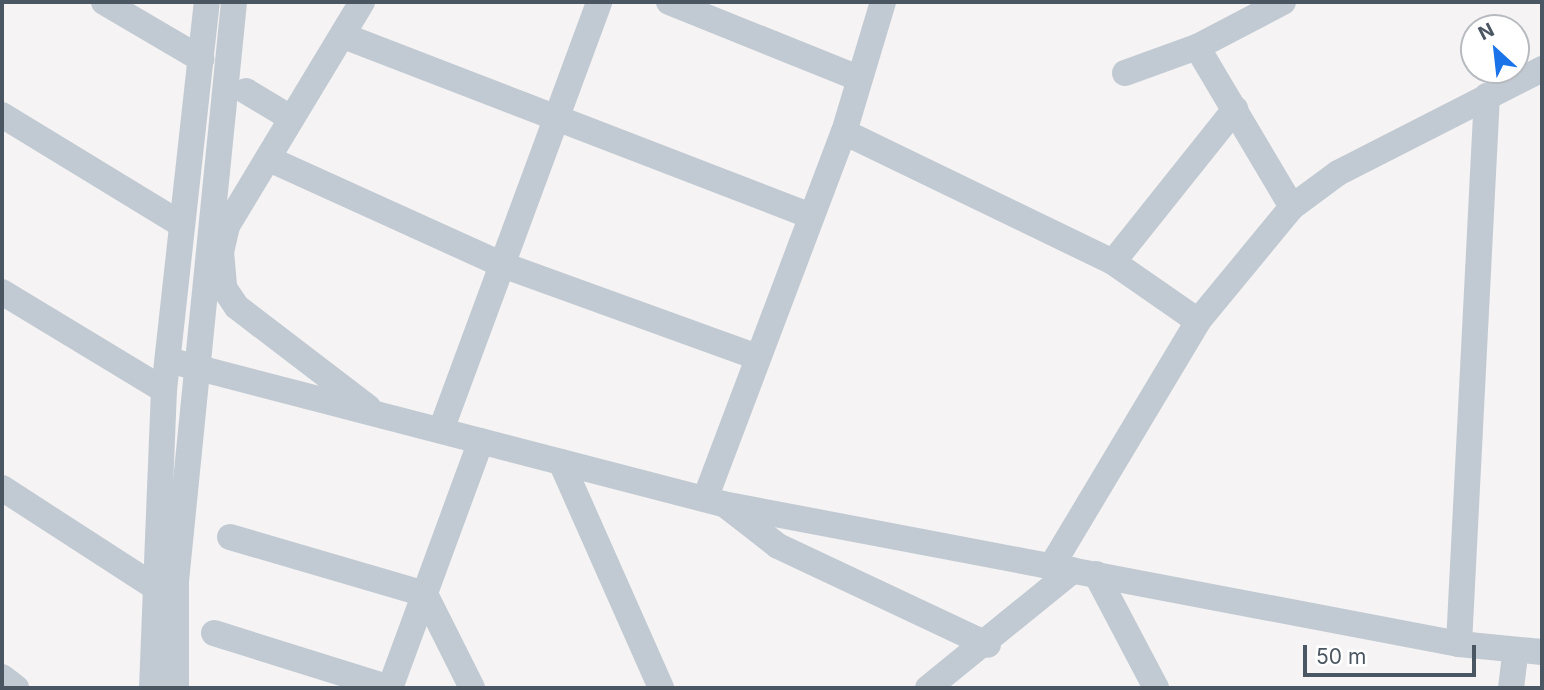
<!DOCTYPE html>
<html>
<head>
<meta charset="utf-8">
<style>
  body { margin:0 }
  #map { position:relative; width:1544px; height:690px; overflow:hidden; background:#f5f3f3; font-family:Inter,sans-serif }
  div>[style] { position:absolute }
  [style*='--x'] { left:calc(var(--x)*1px); top:calc(var(--y)*1px); width:calc(var(--w)*1px); rotate:calc(var(--a)*1deg) }
  .street>* { height:26px; margin:-13px; padding:0 13px; transform-origin:13px; border-radius:13px; background:#c1cad2 }
  span { translate:-50% -50%; white-space:nowrap; text-align:center; line-height:1.15; -webkit-text-stroke:7px #fff; paint-order:stroke }
  .frame { position:absolute; inset:0; border:4px solid #4a5661; pointer-events:none }
  .north { position:absolute; left:1460px; top:14px; width:70px; height:70px; box-sizing:border-box; background:#fff; border:2px solid #b7bbc0; border-radius:50%; rotate:333deg; font-size:19px; font-weight:700; line-height:28px; text-align:center; color:#4a5661 }
  .north::after { content:''; display:block; margin:auto; width:24px; height:32px; background:#1a73e8; clip-path:polygon(50% 0,100% 100%,50% 72%,0 100%) }
  .scale { position:absolute; left:1303px; top:645px; width:173px; height:32px; box-sizing:border-box; border:4px solid #4a5661; border-top:0; padding-left:9px; font-size:21px; line-height:24px; white-space:nowrap; color:#4a5661; -webkit-text-stroke:5px #fff; paint-order:stroke }
</style>
</head>
<body>
<div id="map">
  <div class="street">
    <i style="--x:104;--y:2;--w:113;--a:30.4"></i>
    <i style="--x:362;--y:2;--w:262;--a:121.1"></i>
    <i style="--x:227;--y:226;--w:26;--a:103"></i>
    <i style="--x:221;--y:251;--w:37;--a:85"></i>
    <i style="--x:224;--y:288;--w:23;--a:56"></i>
    <i style="--x:237;--y:307;--w:165;--a:37.4"></i>
    <i style="--x:669;--y:2;--w:204;--a:21.9"></i>
    <i style="--x:344;--y:36;--w:500;--a:21.08"></i>
    <i style="--x:1197;--y:47;--w:186;--a:59.3"></i>
    <i style="--x:1125;--y:73;--w:77;--a:-19.9"></i>
    <i style="--x:1197;--y:47;--w:97;--a:-27.6"></i>
    <i style="--x:246;--y:91;--w:52;--a:31"></i>
    <i style="--x:2;--y:115;--w:211;--a:31.4"></i>
    <i style="--x:844;--y:132;--w:299;--a:25.8"></i>
    <i style="--x:1113;--y:262;--w:103;--a:34.8"></i>
    <i style="--x:269;--y:159;--w:257;--a:24.4"></i>
    <i style="--x:503;--y:265;--w:268;--a:19.9"></i>
    <i style="--x:1113;--y:262;--w:196;--a:-51.4"></i>
    <i style="--x:2;--y:292;--w:189;--a:31.2"></i>
    <i style="--x:168;--y:360;--w:573;--a:14.55"></i>
    <i style="--x:723;--y:504;--w:749;--a:10.77"></i>
    <i style="--x:1459;--y:644;--w:83;--a:5.5"></i>
    <i style="--x:441;--y:430;--w:456;--a:-69.7"></i>
    <i style="--x:561;--y:462;--w:247;--a:66.1"></i>
    <i style="--x:2;--y:488;--w:179;--a:32.9"></i>
    <i style="--x:705;--y:499;--w:392;--a:-69.3"></i>
    <i style="--x:844;--y:132;--w:136;--a:-73.3"></i>
    <i style="--x:728;--y:507;--w:63;--a:38"></i>
    <i style="--x:778;--y:546;--w:232;--a:25.2"></i>
    <i style="--x:230;--y:537;--w:203;--a:16.3"></i>
    <i style="--x:425;--y:594;--w:105;--a:63.4"></i>
    <i style="--x:1051;--y:567;--w:287;--a:-59.1"></i>
    <i style="--x:1198;--y:321;--w:148;--a:-50.5"></i>
    <i style="--x:1292;--y:207;--w:57;--a:-36.5"></i>
    <i style="--x:1338;--y:173;--w:229;--a:-27"></i>
    <i style="--x:1096;--y:574;--w:129;--a:62.2"></i>
    <i style="--x:214;--y:633;--w:184;--a:17.4"></i>
    <i style="--x:1459;--y:644;--w:549;--a:-87.08"></i>
    <i style="--x:2;--y:677;--w:18;--a:38"></i>
    <i style="--x:152;--y:688;--w:298;--a:-87.7"></i>
    <i style="--x:164;--y:390;--w:390;--a:-83.7"></i>
    <i style="--x:176;--y:688;--w:107;--a:-90"></i>
    <i style="--x:176;--y:581;--w:582;--a:-84.28"></i>
    <i style="--x:390;--y:688;--w:263;--a:-69.8"></i>
    <i style="--x:928;--y:688;--w:187;--a:-39.1"></i>
    <i style="--x:1511;--y:688;--w:38;--a:-83"></i>
  </div>
  <div class="frame"></div>
  <div class="north">N</div>
  <div class="scale">50 m</div>
</div>
</body>
</html>
